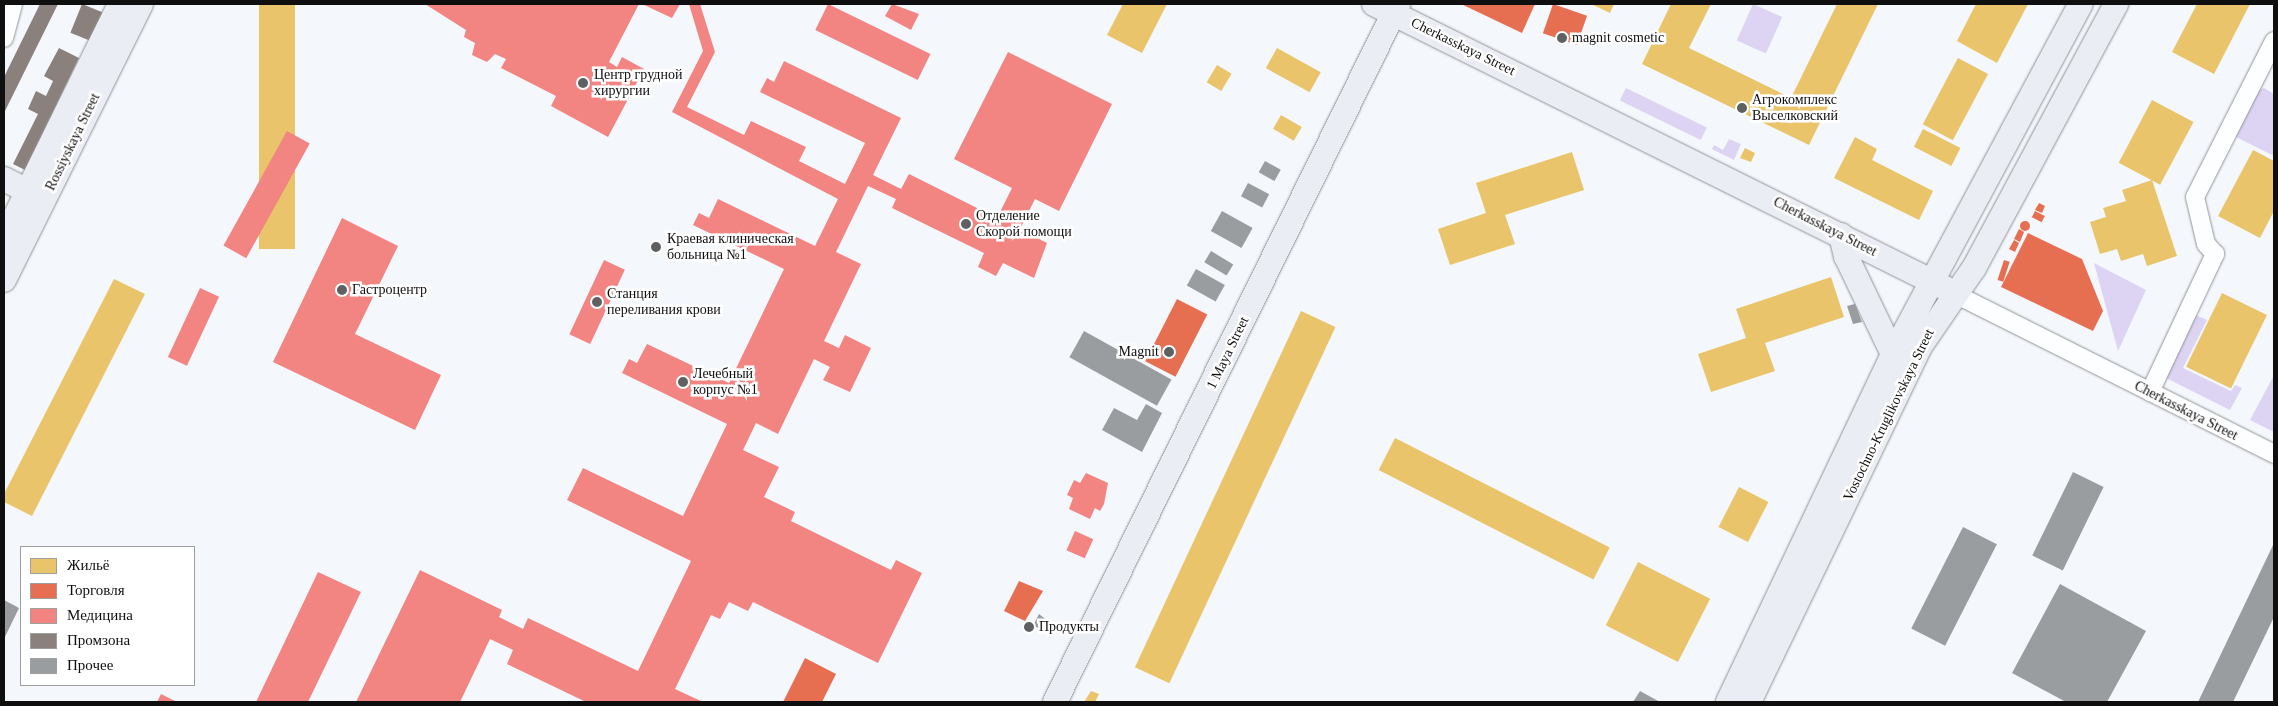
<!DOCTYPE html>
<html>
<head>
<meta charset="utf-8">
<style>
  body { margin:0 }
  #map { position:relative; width:2278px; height:706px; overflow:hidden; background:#f4f7fc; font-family:Georgia,serif }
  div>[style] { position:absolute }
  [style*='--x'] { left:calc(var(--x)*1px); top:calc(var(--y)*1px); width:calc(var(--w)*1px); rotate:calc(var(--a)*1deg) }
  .green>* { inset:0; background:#ddd4f4; transform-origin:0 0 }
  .homes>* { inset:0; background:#e9c46a; transform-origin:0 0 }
  .shops>* { inset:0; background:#e76f51; transform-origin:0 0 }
  .round { border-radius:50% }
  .health>* { inset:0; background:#f28482; transform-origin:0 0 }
  .industry>* { inset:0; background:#8a817c; transform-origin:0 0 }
  .building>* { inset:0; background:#999da0; transform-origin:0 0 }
  .roads { filter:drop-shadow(0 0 1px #929396) drop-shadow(0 0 1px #929396) }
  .street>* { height:18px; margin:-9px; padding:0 9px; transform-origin:9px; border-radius:9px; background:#fdfeff }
  .secondary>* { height:24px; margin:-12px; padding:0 12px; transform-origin:12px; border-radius:12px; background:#ebedf5 }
  .dots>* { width:14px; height:14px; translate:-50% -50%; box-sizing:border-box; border:2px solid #fff; border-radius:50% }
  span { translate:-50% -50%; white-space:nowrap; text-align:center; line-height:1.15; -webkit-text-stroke:5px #fff; paint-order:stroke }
  .poi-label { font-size:14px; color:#0f0f0f }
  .left { translate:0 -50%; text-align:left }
  .right { translate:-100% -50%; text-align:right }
  .street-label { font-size:14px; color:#0f0f0f }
  .frame { position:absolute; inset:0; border:5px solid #0f0f0f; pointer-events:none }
  .legend { position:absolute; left:20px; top:546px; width:175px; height:140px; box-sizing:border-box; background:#fff; border:1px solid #9f9f9f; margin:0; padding:6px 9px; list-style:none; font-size:15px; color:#0f0f0f }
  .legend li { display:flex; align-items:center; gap:10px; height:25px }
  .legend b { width:25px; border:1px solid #9f9f9f }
</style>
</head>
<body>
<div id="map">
  <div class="green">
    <i style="left:1753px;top:4px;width:32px;height:40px;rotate:24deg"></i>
    <i style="left:1626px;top:88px;width:90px;height:14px;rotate:26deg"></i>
    <i style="clip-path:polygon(2264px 88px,2274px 94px,2274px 156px,2234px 136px,2256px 91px)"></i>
    <i style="clip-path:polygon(1729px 139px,1741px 144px,1734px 160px,1712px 149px,1714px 145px,1723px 150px)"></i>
    <i style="clip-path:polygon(2094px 263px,2146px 290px,2118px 351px)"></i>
    <i style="clip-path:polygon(2196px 315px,2207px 320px,2183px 368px,2231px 391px,2235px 385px,2242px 388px,2230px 410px,2166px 378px)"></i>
    <i style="clip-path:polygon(2274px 375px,2274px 432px,2250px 420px)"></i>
  </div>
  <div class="homes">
    <i style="left:259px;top:4px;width:36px;height:245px"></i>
    <i style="clip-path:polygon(1123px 4px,1167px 4px,1142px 53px,1107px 35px)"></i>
    <i style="clip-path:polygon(1591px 4px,1614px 4px,1610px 13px)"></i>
    <i style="clip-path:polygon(1671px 4px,1711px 4px,1689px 48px,1791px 98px,1837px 4px,1878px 4px,1809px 145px,1642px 64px)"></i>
    <i style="clip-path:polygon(1976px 4px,2028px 4px,1997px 63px,1957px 41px)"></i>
    <i style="clip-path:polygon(2197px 4px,2250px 4px,2214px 74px,2172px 52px)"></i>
    <i style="left:1277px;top:48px;width:50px;height:23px;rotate:29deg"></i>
    <i style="left:1958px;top:58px;width:34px;height:75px;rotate:28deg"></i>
    <i style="left:1217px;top:65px;width:17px;height:20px;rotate:31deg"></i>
    <i style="left:2152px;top:100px;width:47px;height:71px;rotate:28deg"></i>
    <i style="left:1281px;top:115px;width:24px;height:16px;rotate:30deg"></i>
    <i style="left:1923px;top:129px;width:42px;height:20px;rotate:27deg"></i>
    <i style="clip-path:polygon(1855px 137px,1877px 149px,1872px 160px,1933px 191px,1919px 220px,1834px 178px)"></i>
    <i style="clip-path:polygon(1745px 148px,1755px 153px,1751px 162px,1740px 158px)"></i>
    <i style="clip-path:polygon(2253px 150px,2274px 161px,2274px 211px,2260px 238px,2218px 216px)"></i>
    <i style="clip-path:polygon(1572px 152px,1584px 190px,1505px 215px,1515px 244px,1450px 265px,1438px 229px,1486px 213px,1476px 183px)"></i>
    <i style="clip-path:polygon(2152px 180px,2177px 256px,2147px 266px,2143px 254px,2121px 261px,2117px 249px,2100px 254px,2090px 222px,2106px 217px,2103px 208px,2126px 201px,2122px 190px)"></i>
    <i style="clip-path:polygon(1831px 277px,1844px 317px,1765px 343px,1775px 371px,1711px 392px,1698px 354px,1746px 338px,1736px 309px)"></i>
    <i style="clip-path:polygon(114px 279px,145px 294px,32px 516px,4px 502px,4px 494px)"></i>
    <i style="left:2222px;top:293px;width:50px;height:82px;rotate:26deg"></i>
    <i style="left:1301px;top:311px;width:38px;height:393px;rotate:25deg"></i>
    <i style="left:1395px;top:438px;width:241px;height:36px;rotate:27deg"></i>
    <i style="left:1739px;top:487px;width:33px;height:45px;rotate:27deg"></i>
    <i style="left:1638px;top:562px;width:81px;height:71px;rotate:27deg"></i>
    <i style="clip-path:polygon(1091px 691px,1099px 694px,1095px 702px,1084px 702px)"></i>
  </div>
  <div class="shops">
    <i style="clip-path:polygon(1461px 4px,1535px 4px,1522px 33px)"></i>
    <i style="left:1553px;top:4px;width:36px;height:31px;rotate:19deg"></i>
    <i style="clip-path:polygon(2039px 203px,2045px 206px,2042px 213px,2035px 210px)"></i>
    <i style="left:2035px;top:211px;width:11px;height:7px;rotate:27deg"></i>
    <i class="round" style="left:2020px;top:221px;width:10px;height:10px"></i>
    <i style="clip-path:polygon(2019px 229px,2024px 232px,2020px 242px,2014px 239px)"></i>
    <i style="clip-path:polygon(2028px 233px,2082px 259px,2103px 311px,2093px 331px,2001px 287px)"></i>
    <i style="clip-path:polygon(2014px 240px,2019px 243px,2015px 252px,2009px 249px)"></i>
    <i style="left:2004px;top:260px;width:6px;height:21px;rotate:18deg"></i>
    <i style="left:1177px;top:299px;width:34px;height:70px;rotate:27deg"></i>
    <i style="clip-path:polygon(1019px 581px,1043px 591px,1025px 621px,1004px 611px)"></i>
    <i style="clip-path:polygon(805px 658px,836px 674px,822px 702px,783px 702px)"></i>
  </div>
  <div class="health">
    <i style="clip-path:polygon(425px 4px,639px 4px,609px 62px,617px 67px,622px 57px,644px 69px,608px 137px,551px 106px,556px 96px,501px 68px,506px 59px,495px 54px,487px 62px,472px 55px,475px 43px,464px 37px,466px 30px)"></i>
    <i style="clip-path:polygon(642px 4px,680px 4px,672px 18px)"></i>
    <i style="clip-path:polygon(689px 4px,700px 4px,715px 52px,687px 107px,744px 135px,751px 121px,806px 147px,799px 161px,845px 184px,865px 143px,760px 92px,767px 78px,774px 82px,784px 61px,901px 118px,873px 175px,901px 189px,909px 174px,997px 218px,1012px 188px,954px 159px,1008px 52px,1112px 104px,1059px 211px,1035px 199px,1020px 229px,1047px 243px,1034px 278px,1003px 263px,996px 276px,978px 267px,984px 253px,892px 208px,896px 199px,868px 186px,836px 252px,861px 264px,824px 341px,839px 348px,845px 335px,871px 348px,850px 392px,823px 380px,830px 367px,814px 359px,778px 434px,756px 423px,743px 450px,779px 467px,764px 497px,795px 512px,791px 521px,891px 570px,896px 560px,922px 573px,878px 663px,753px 602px,748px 611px,729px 602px,720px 619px,711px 615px,675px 689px,703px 702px,586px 702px,507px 664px,513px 650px,490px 639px,460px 702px,356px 702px,420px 570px,502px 610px,499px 617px,523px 629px,528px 618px,638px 671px,691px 561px,567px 500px,583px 468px,683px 516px,727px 424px,622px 373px,629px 359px,637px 363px,647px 344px,729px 383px,784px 269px,693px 225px,699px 213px,709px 218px,718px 199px,815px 246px,838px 199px,672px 112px,703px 51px)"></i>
    <i style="left:828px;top:4px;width:114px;height:29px;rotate:26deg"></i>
    <i style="clip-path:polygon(892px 4px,919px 14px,911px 30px,885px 16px)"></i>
    <i style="left:287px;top:131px;width:26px;height:131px;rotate:29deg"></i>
    <i style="clip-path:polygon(342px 218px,398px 246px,355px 334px,441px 375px,415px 430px,273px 362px)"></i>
    <i style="left:604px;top:260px;width:23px;height:82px;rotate:25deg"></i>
    <i style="left:200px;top:288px;width:21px;height:76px;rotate:25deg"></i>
    <i style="clip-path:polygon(1086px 473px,1108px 483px,1104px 504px,1100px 511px,1095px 508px,1090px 519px,1069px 509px,1073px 498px,1067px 495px,1074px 480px,1080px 483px)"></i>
    <i style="left:1075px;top:531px;width:20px;height:21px;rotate:24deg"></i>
    <i style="clip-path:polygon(318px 572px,361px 592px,308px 702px,256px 702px)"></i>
    <i style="clip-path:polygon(161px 694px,177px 702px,157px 702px)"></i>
  </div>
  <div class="industry">
    <i style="clip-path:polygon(40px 4px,58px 4px,4px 113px,4px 77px)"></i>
    <i style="left:82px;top:4px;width:22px;height:31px;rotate:22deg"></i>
    <i style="clip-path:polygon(59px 48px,79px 58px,25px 170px,13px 164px,38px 114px,28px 109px,36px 91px,46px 96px,53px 81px,44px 76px)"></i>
  </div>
  <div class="building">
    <i style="left:1265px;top:161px;width:18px;height:13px;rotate:29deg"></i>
    <i style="left:1248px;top:183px;width:24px;height:15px;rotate:28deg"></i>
    <i style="left:1222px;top:211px;width:35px;height:23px;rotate:29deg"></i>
    <i style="left:1211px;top:251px;width:26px;height:13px;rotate:31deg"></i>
    <i style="left:1196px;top:269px;width:33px;height:19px;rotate:29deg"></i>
    <i style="clip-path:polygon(1855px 304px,1862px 322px,1853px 324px,1847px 306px)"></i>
    <i style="left:1084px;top:331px;width:100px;height:30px;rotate:29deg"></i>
    <i style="clip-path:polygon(1146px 404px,1162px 413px,1142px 452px,1102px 430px,1114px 408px,1137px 420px)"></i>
    <i style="left:2073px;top:472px;width:34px;height:93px;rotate:26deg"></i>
    <i style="left:1963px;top:527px;width:38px;height:114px;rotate:27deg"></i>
    <i style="clip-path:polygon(2274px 543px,2274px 617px,2233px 702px,2198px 702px)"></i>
    <i style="clip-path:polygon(2060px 584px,2146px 631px,2107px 702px,2066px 702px,2012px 673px)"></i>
    <i style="clip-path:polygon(4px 600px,19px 608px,4px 639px)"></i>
    <i style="clip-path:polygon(1039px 614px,1053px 625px,1048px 631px,1033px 626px)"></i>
    <i style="clip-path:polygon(1640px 691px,1660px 702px,1633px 702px)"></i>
  </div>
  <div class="roads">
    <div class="street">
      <i style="--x:4;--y:38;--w:35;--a:-75"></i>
      <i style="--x:1957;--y:295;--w:355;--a:26.6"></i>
      <i style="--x:2150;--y:392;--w:153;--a:-64.8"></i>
      <i style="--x:2215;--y:254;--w:13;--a:-132"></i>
      <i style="--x:2206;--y:244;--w:48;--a:-103.2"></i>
      <i style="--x:2195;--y:197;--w:175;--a:-63.1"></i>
    </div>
    <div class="secondary">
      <i style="--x:1374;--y:4;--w:640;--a:26.44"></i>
      <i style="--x:4;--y:179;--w:42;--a:27.2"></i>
      <i style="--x:1841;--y:235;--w:22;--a:77"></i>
      <i style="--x:1846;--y:256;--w:109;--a:64.4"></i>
      <i style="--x:4;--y:239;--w:262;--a:-63.7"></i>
      <i style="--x:4;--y:280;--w:308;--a:-63.6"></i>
      <i style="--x:1055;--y:702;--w:778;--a:-63.83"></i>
      <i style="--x:1728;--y:702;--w:385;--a:-64.6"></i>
      <i style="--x:1893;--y:354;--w:397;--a:-61.8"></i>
      <i style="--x:1749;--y:702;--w:396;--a:-64.3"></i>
      <i style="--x:1921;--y:345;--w:93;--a:-55.5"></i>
      <i style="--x:1974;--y:268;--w:300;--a:-61.7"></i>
    </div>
  </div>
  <div class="dots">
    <i style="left:1562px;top:38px;background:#5f6062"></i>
    <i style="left:583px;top:83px;background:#5f6062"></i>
    <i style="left:1742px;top:108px;background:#5f6062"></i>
    <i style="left:966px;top:224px;background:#5f6062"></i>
    <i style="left:656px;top:247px;background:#5f6062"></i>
    <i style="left:342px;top:290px;background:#5f6062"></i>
    <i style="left:597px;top:302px;background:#5f6062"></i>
    <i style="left:1169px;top:352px;background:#5f6062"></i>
    <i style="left:683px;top:382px;background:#5f6062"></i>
    <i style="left:1029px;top:627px;background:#5f6062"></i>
  </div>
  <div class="poi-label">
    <span class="left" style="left:1572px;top:38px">magnit cosmetic</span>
    <span class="left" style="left:594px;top:83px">Центр грудной<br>хирургии</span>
    <span class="left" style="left:1752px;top:108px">Агрокомплекс<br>Выселковский</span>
    <span class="left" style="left:976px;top:224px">Отделение<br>Скорой помощи</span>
    <span class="left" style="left:667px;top:247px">Краевая клиническая<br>больница №1</span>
    <span class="left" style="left:352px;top:290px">Гастроцентр</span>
    <span class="left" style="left:607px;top:302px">Станция<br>переливания крови</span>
    <span class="right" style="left:1159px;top:352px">Magnit</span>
    <span class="left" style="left:693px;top:382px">Лечебный<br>корпус №1</span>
    <span class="left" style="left:1039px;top:627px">Продукты</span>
  </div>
  <div class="street-label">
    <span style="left:1463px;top:47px;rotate:26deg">Cherkasskaya Street</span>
    <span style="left:73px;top:142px;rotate:-64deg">Rossiyskaya Street</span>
    <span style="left:1825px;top:227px;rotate:27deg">Cherkasskaya Street</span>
    <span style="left:1228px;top:353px;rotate:-64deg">1 Maya Street</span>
    <span style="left:2186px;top:411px;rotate:27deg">Cherkasskaya Street</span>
    <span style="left:1889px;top:415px;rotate:-64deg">Vostochno-Kruglikovskaya Street</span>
  </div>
  <div class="frame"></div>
  <ul class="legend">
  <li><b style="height:14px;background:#e9c46a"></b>Жильё</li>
  <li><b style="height:14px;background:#e76f51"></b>Торговля</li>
  <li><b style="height:14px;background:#f28482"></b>Медицина</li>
  <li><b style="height:14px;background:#8a817c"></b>Промзона</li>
  <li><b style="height:14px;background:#999da0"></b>Прочее</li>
  </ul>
</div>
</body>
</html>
